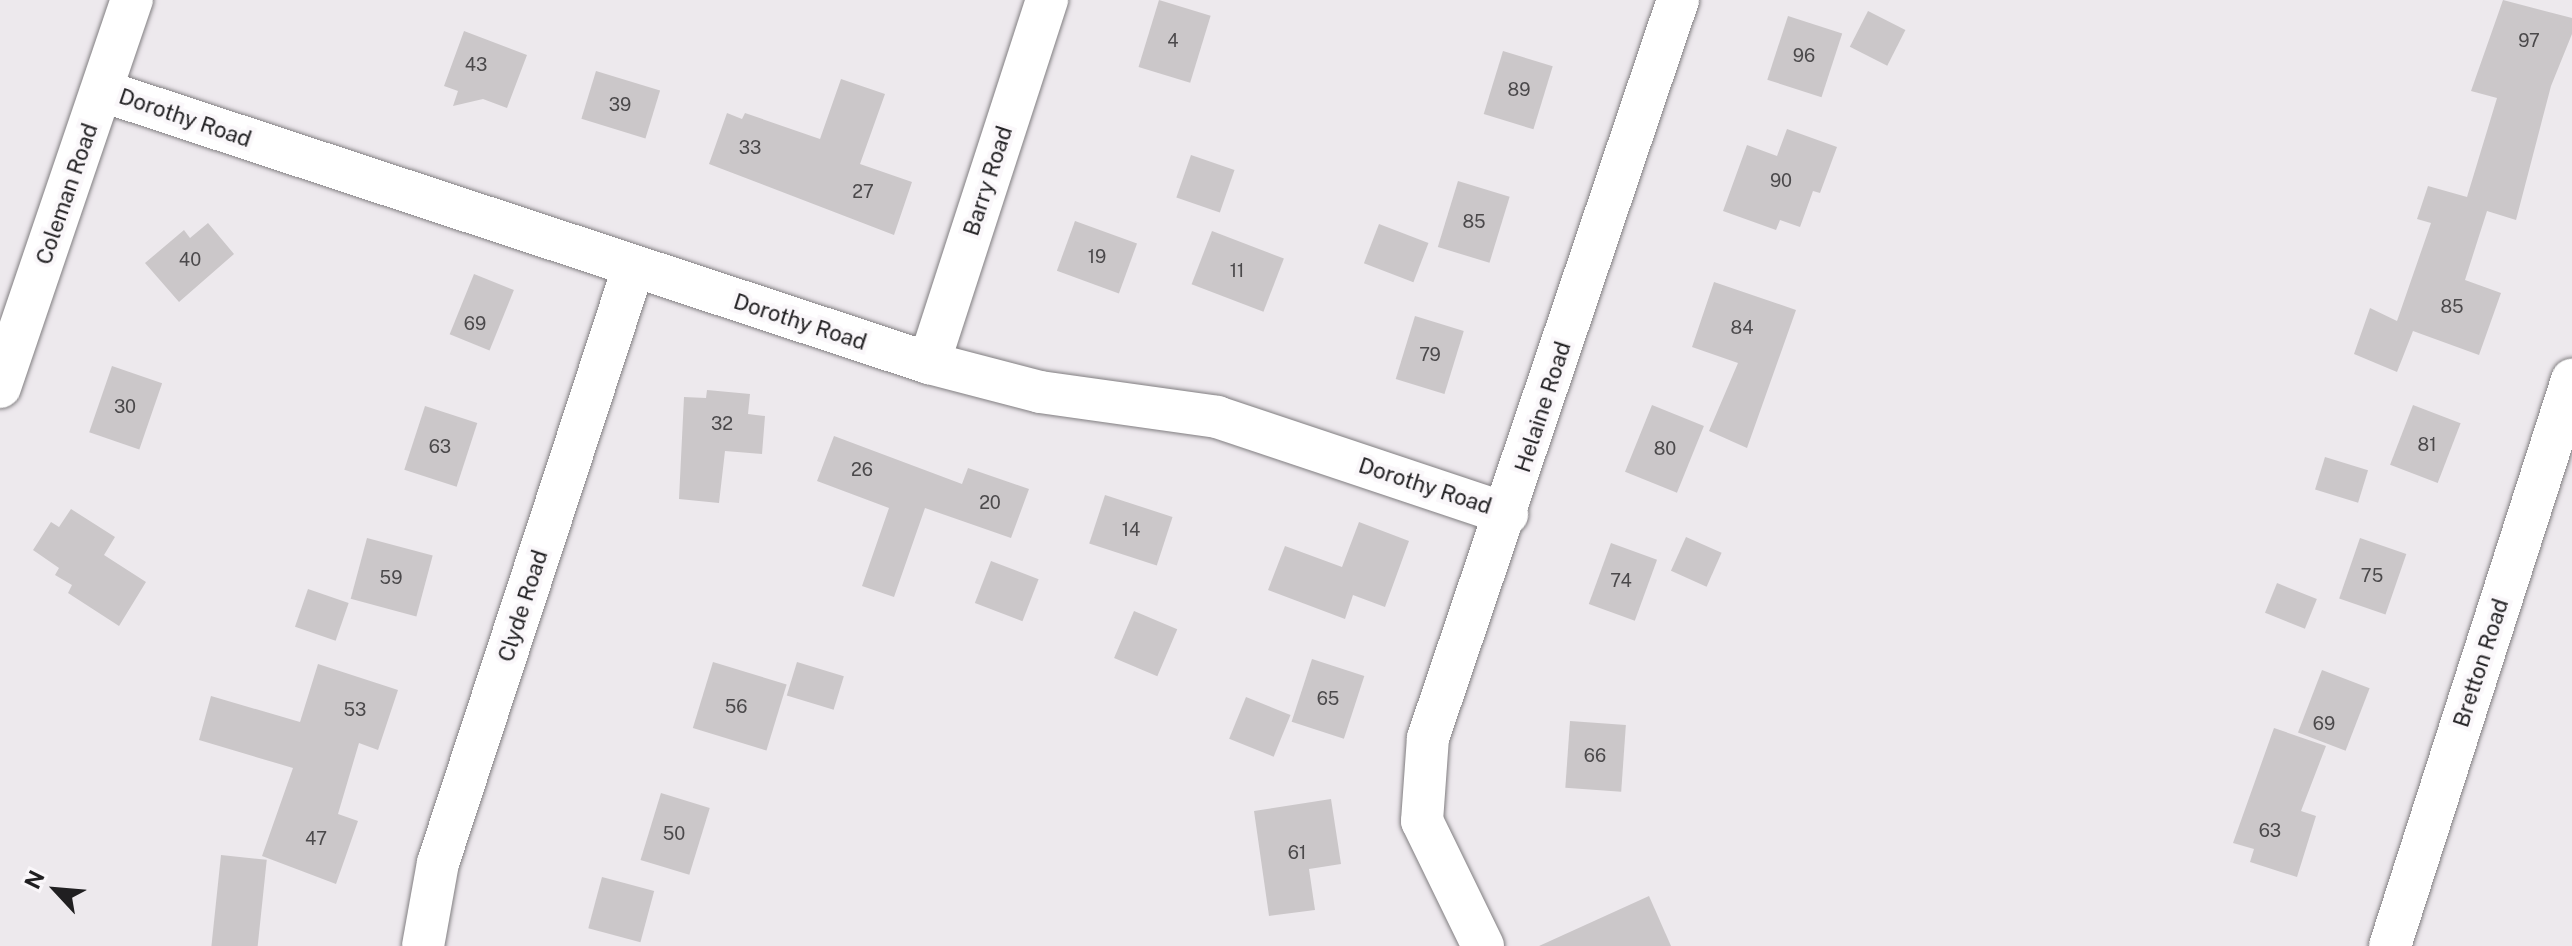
<!DOCTYPE html>
<html>
<head>
<meta charset="utf-8">
<style>
  body { margin:0 }
  #map { position:relative; width:2572px; height:946px; overflow:hidden; background:#ede9ed; font-family:"Public Sans",sans-serif }
  div>[style] { position:absolute }
  [style*='--x'] { left:calc(var(--x)*1px); top:calc(var(--y)*1px); width:calc(var(--w)*1px); rotate:calc(var(--a)*1deg) }
  .building>* { inset:0; background:#cbc7c9; transform-origin:0 0 }
  .roads { filter:drop-shadow(0 0 2px #817e81) drop-shadow(0 0 2px #817e81) }
  .street>* { height:42px; margin:-21px; padding:0 21px; transform-origin:21px; border-radius:21px; background:#fff }
  span { translate:-50% -50%; white-space:nowrap; text-align:center; line-height:1.15; -webkit-text-stroke:8px #faf7fa; paint-order:stroke }
  .number-label { font-size:18px; color:#4b494b }
  .number-label span { -webkit-text-stroke-width:0 }
  .street-label { font-size:22px; color:#201f21 }
  .north { position:absolute; left:16px; top:850px; width:80px; height:80px; -webkit-text-stroke:6px #faf7fa; paint-order:stroke; rotate:296deg; font-size:22px; font-weight:700; line-height:32px; text-align:center; color:#201f21 }
  .north::after { content:''; display:block; margin:auto; width:28px; height:36px; background:#201f21; clip-path:polygon(50% 0,100% 100%,50% 72%,0 100%) }
</style>
</head>
<body>
<div id="map">
  <div class="building">
    <i style="left:1159px;top:0;width:54px;height:70px;rotate:17deg"></i>
    <i style="clip-path:polygon(2503px 0,2572px 18px,2572px 34px,2551px 86px,2516px 220px,2487px 211px,2465px 280px,2501px 293px,2479px 355px,2413px 331px,2397px 372px,2354px 354px,2370px 308px,2397px 321px,2431px 223px,2417px 219px,2428px 186px,2467px 197px,2497px 98px,2471px 91px)"></i>
    <i style="left:1868px;top:11px;width:42px;height:40px;rotate:27deg"></i>
    <i style="left:1788px;top:16px;width:57px;height:67px;rotate:18deg"></i>
    <i style="clip-path:polygon(464px 31px,527px 55px,507px 108px,483px 99px,453px 106px,458px 91px,444px 86px)"></i>
    <i style="left:1503px;top:51px;width:52px;height:66px;rotate:17deg"></i>
    <i style="left:596px;top:71px;width:67px;height:50px;rotate:17deg"></i>
    <i style="clip-path:polygon(841px 79px,885px 94px,860px 164px,912px 182px,894px 235px,709px 164px,727px 113px,742px 119px,745px 113px,820px 139px)"></i>
    <i style="clip-path:polygon(1787px 129px,1837px 147px,1820px 193px,1813px 191px,1800px 227px,1780px 220px,1776px 230px,1723px 211px,1747px 145px,1777px 156px)"></i>
    <i style="left:1191px;top:155px;width:46px;height:45px;rotate:19deg"></i>
    <i style="left:1458px;top:181px;width:54px;height:69px;rotate:17deg"></i>
    <i style="left:1075px;top:221px;width:66px;height:53px;rotate:20deg"></i>
    <i style="clip-path:polygon(208px 223px,234px 254px,179px 302px,145px 263px,184px 230px,190px 238px)"></i>
    <i style="left:1379px;top:224px;width:53px;height:42px;rotate:21deg"></i>
    <i style="left:1212px;top:231px;width:77px;height:57px;rotate:21deg"></i>
    <i style="left:474px;top:274px;width:43px;height:65px;rotate:22deg"></i>
    <i style="clip-path:polygon(1714px 282px,1796px 310px,1747px 448px,1709px 431px,1738px 363px,1692px 347px)"></i>
    <i style="left:1415px;top:316px;width:51px;height:66px;rotate:17deg"></i>
    <i style="left:112px;top:366px;width:53px;height:70px;rotate:19deg"></i>
    <i style="clip-path:polygon(707px 390px,750px 394px,748px 414px,765px 416px,762px 454px,725px 451px,719px 503px,679px 499px,684px 397px,706px 398px)"></i>
    <i style="left:1652px;top:405px;width:56px;height:72px;rotate:22deg"></i>
    <i style="left:2413px;top:405px;width:51px;height:64px;rotate:21deg"></i>
    <i style="left:425px;top:406px;width:55px;height:67px;rotate:18deg"></i>
    <i style="clip-path:polygon(834px 436px,962px 484px,968px 468px,1029px 489px,1011px 538px,925px 508px,894px 597px,862px 586px,889px 508px,817px 481px)"></i>
    <i style="left:2325px;top:457px;width:45px;height:34px;rotate:17deg"></i>
    <i style="left:1105px;top:495px;width:71px;height:51px;rotate:18deg"></i>
    <i style="clip-path:polygon(71px 509px,115px 537px,104px 555px,146px 582px,119px 626px,68px 593px,72px 585px,55px 575px,59px 568px,33px 550px,51px 522px,59px 527px)"></i>
    <i style="clip-path:polygon(1359px 522px,1409px 541px,1385px 607px,1353px 595px,1345px 619px,1268px 590px,1285px 546px,1342px 567px)"></i>
    <i style="left:1686px;top:537px;width:39px;height:37px;rotate:24deg"></i>
    <i style="left:367px;top:538px;width:68px;height:63px;rotate:15deg"></i>
    <i style="left:2360px;top:538px;width:49px;height:64px;rotate:19deg"></i>
    <i style="left:1611px;top:543px;width:49px;height:65px;rotate:20deg"></i>
    <i style="left:991px;top:561px;width:51px;height:45px;rotate:21deg"></i>
    <i style="left:2277px;top:583px;width:43px;height:32px;rotate:22deg"></i>
    <i style="left:308px;top:589px;width:43px;height:40px;rotate:19deg"></i>
    <i style="left:1134px;top:611px;width:47px;height:51px;rotate:23deg"></i>
    <i style="left:1312px;top:659px;width:55px;height:66px;rotate:18deg"></i>
    <i style="left:713px;top:662px;width:77px;height:69px;rotate:17deg"></i>
    <i style="left:797px;top:662px;width:49px;height:35px;rotate:17deg"></i>
    <i style="clip-path:polygon(318px 664px,398px 690px,378px 750px,359px 743px,338px 814px,358px 821px,336px 884px,262px 856px,293px 768px,199px 740px,211px 696px,300px 722px)"></i>
    <i style="left:2322px;top:670px;width:51px;height:67px;rotate:21deg"></i>
    <i style="left:1246px;top:697px;width:48px;height:45px;rotate:22deg"></i>
    <i style="left:1570px;top:721px;width:56px;height:67px;rotate:4deg"></i>
    <i style="clip-path:polygon(2274px 728px,2326px 746px,2301px 811px,2316px 816px,2297px 877px,2250px 862px,2254px 849px,2233px 843px)"></i>
    <i style="left:661px;top:793px;width:51px;height:70px;rotate:17deg"></i>
    <i style="clip-path:polygon(1331px 799px,1341px 864px,1309px 869px,1315px 910px,1269px 916px,1254px 811px)"></i>
    <i style="left:221px;top:855px;width:46px;height:92px;rotate:6deg"></i>
    <i style="left:602px;top:877px;width:54px;height:53px;rotate:15deg"></i>
    <i style="clip-path:polygon(1649px 896px,1671px 946px,1539px 946px)"></i>
  </div>
  <div class="roads">
    <div class="street">
      <i style="--x:103;--y:91;--w:870;--a:18.23"></i>
      <i style="--x:929;--y:363;--w:115;--a:14.6"></i>
      <i style="--x:1040;--y:392;--w:179;--a:8"></i>
      <i style="--x:1217;--y:417;--w:306;--a:18.5"></i>
      <i style="--x:929;--y:363;--w:382;--a:-72"></i>
      <i style="--x:0;--y:387;--w:409;--a:-71.2"></i>
      <i style="--x:423;--y:946;--w:84;--a:-79.8"></i>
      <i style="--x:438;--y:863;--w:625;--a:-71.83"></i>
      <i style="--x:1483;--y:946;--w:139;--a:-116"></i>
      <i style="--x:1422;--y:821;--w:83;--a:-85.9"></i>
      <i style="--x:1428;--y:738;--w:779;--a:-71.29"></i>
      <i style="--x:2390;--y:946;--w:595;--a:-72.17"></i>
    </div>
  </div>
  <div class="number-label">
    <span style="left:1173px;top:41px">4</span>
    <span style="left:2529px;top:41px">97</span>
    <span style="left:1804px;top:56px">96</span>
    <span style="left:476px;top:65px">43</span>
    <span style="left:1519px;top:90px">89</span>
    <span style="left:620px;top:105px">39</span>
    <span style="left:750px;top:148px">33</span>
    <span style="left:1781px;top:181px">90</span>
    <span style="left:863px;top:192px">27</span>
    <span style="left:1474px;top:222px">85</span>
    <span style="left:1097px;top:257px">19</span>
    <span style="left:190px;top:260px">40</span>
    <span style="left:1237px;top:271px">11</span>
    <span style="left:2452px;top:307px">85</span>
    <span style="left:475px;top:324px">69</span>
    <span style="left:1742px;top:328px">84</span>
    <span style="left:1430px;top:355px">79</span>
    <span style="left:125px;top:407px">30</span>
    <span style="left:722px;top:424px">32</span>
    <span style="left:2427px;top:445px">81</span>
    <span style="left:440px;top:447px">63</span>
    <span style="left:1665px;top:449px">80</span>
    <span style="left:862px;top:470px">26</span>
    <span style="left:990px;top:503px">20</span>
    <span style="left:1131px;top:530px">14</span>
    <span style="left:2372px;top:576px">75</span>
    <span style="left:391px;top:578px">59</span>
    <span style="left:1621px;top:581px">74</span>
    <span style="left:1328px;top:699px">65</span>
    <span style="left:736px;top:707px">56</span>
    <span style="left:355px;top:710px">53</span>
    <span style="left:2324px;top:724px">69</span>
    <span style="left:1595px;top:756px">66</span>
    <span style="left:2270px;top:831px">63</span>
    <span style="left:674px;top:834px">50</span>
    <span style="left:316px;top:839px">47</span>
    <span style="left:1297px;top:853px">61</span>
  </div>
  <div class="street-label">
    <span style="left:185px;top:118px;rotate:19deg">Dorothy Road</span>
    <span style="left:988px;top:181px;rotate:-72deg">Barry Road</span>
    <span style="left:67px;top:194px;rotate:-71deg">Coleman Road</span>
    <span style="left:800px;top:322px;rotate:18deg">Dorothy Road</span>
    <span style="left:1543px;top:407px;rotate:-72deg">Helaine Road</span>
    <span style="left:1425px;top:486px;rotate:18deg">Dorothy Road</span>
    <span style="left:523px;top:606px;rotate:-72deg">Clyde Road</span>
    <span style="left:2481px;top:663px;rotate:-72deg">Bretton Road</span>
  </div>
  <div class="north">N</div>
</div>
</body>
</html>
